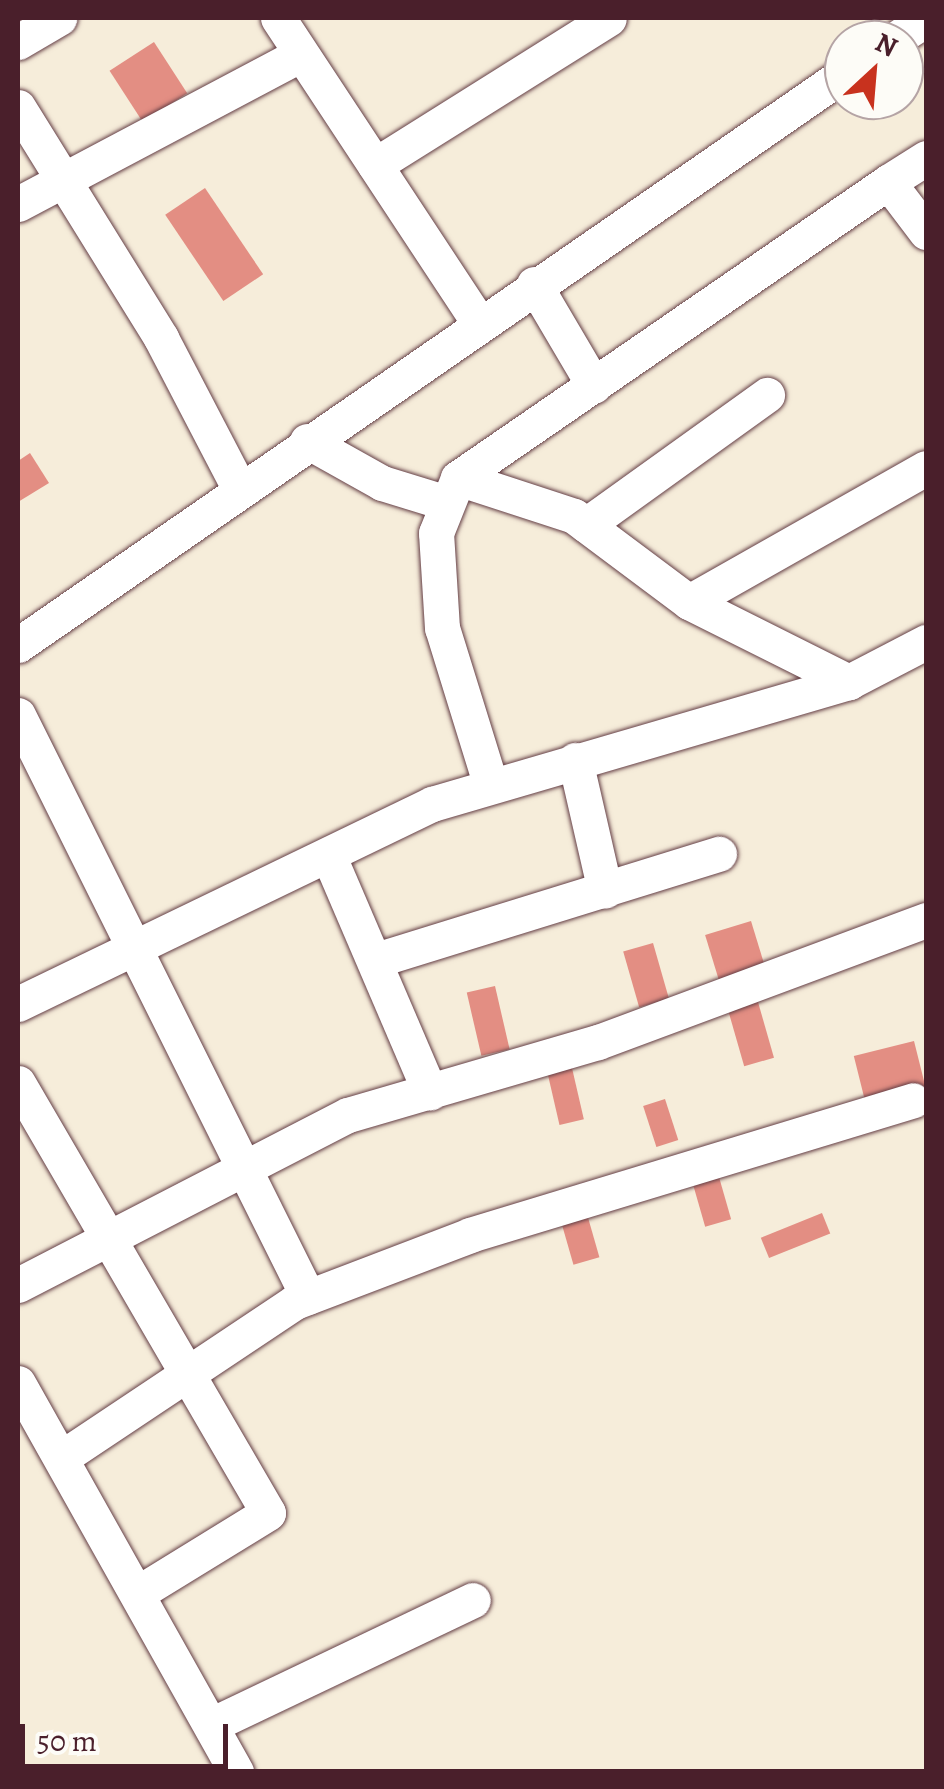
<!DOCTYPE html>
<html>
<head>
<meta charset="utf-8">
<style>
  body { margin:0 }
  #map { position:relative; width:944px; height:1789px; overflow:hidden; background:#f6edda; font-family:Alegreya,serif }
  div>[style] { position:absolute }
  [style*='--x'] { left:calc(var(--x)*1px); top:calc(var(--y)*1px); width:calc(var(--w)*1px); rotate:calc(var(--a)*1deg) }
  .building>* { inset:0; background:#e38e83; transform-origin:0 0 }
  .roads { filter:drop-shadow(0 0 2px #643e45) drop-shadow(0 0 2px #643e45) }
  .minor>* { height:35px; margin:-17.5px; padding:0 17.5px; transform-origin:17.5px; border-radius:17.5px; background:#fff }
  span { translate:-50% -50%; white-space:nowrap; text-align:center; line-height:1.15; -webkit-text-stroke:8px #fdfcf7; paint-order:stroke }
  .frame { position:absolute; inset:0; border:20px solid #4a1f2b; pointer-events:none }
  .north { position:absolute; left:824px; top:20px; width:100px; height:100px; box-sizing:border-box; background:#fdfcf7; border:2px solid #b5a4a5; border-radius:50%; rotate:26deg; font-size:28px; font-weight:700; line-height:40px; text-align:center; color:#4a1f2b }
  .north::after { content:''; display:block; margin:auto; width:35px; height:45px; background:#c8321e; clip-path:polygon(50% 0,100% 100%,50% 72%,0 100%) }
  .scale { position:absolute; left:20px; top:1724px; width:208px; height:45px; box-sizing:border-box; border:5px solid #4a1f2b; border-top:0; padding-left:12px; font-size:30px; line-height:35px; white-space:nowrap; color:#4a1f2b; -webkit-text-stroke:8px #fdfcf7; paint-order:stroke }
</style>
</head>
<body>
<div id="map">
  <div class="building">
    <i style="left:154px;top:42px;width:61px;height:53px;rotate:57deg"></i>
    <i style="left:205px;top:188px;width:104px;height:48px;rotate:56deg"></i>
    <i style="clip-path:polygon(30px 453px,49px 483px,18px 502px,18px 461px)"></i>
    <i style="left:751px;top:921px;width:51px;height:48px;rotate:73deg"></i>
    <i style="left:653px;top:943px;width:58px;height:31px;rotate:74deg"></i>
    <i style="left:495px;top:986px;width:65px;height:29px;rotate:77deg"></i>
    <i style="left:758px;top:1002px;width:58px;height:31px;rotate:74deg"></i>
    <i style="left:914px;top:1041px;width:49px;height:62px;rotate:76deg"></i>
    <i style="left:569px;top:1055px;width:66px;height:25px;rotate:77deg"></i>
    <i style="left:665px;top:1099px;width:43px;height:23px;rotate:72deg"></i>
    <i style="left:719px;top:1177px;width:44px;height:27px;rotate:74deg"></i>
    <i style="left:822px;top:1213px;width:22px;height:66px;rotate:68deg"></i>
    <i style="left:587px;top:1214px;width:45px;height:27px;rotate:74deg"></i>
  </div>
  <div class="roads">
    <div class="minor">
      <i style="--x:278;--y:18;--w:363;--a:56.6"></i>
      <i style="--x:894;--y:40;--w:38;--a:-33"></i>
      <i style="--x:18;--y:42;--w:48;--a:-30.3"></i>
      <i style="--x:18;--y:107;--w:272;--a:58.2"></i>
      <i style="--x:161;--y:338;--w:169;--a:62.5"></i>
      <i style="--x:926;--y:158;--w:45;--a:147.7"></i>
      <i style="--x:888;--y:182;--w:63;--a:52.8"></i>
      <i style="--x:375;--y:165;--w:276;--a:-32.1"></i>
      <i style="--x:18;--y:204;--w:320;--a:-27.9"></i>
      <i style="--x:534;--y:284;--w:118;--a:59.5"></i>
      <i style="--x:307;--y:441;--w:86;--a:29.2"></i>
      <i style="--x:382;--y:483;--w:68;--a:17.1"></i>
      <i style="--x:458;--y:478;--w:122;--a:18.1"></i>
      <i style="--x:574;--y:516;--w:144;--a:36.8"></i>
      <i style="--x:689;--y:602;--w:179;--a:26.6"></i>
      <i style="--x:586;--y:525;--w:223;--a:-35.7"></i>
      <i style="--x:689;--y:602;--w:272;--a:-29.5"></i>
      <i style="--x:18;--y:645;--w:1004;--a:-34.66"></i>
      <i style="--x:18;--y:715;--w:650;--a:63.51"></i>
      <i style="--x:575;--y:760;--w:134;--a:77.1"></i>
      <i style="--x:491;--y:786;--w:165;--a:-107.2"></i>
      <i style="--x:442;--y:628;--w:95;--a:-93.6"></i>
      <i style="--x:436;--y:533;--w:59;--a:-68.2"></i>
      <i style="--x:458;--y:478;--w:522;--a:-34.54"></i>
      <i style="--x:330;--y:859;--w:254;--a:66.8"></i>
      <i style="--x:379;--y:959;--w:356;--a:-17.2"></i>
      <i style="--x:18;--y:1004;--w:460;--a:-25.8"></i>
      <i style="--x:432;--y:804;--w:434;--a:-16.3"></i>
      <i style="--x:849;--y:682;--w:87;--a:-27.5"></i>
      <i style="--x:18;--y:1083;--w:497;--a:59.8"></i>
      <i style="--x:268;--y:1513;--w:153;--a:148.4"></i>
      <i style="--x:18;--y:1285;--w:371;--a:-27.3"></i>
      <i style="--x:348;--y:1115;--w:260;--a:-16.3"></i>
      <i style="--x:598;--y:1042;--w:350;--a:-20.4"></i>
      <i style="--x:18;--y:1383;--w:446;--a:60.7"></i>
      <i style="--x:64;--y:1456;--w:278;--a:-33.7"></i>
      <i style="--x:295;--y:1302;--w:187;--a:-20.9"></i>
      <i style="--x:470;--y:1235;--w:463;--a:-16.9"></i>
      <i style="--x:211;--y:1725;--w:290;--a:-25.5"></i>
    </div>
  </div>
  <div class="frame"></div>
  <div class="north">N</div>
  <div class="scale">50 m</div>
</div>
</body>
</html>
